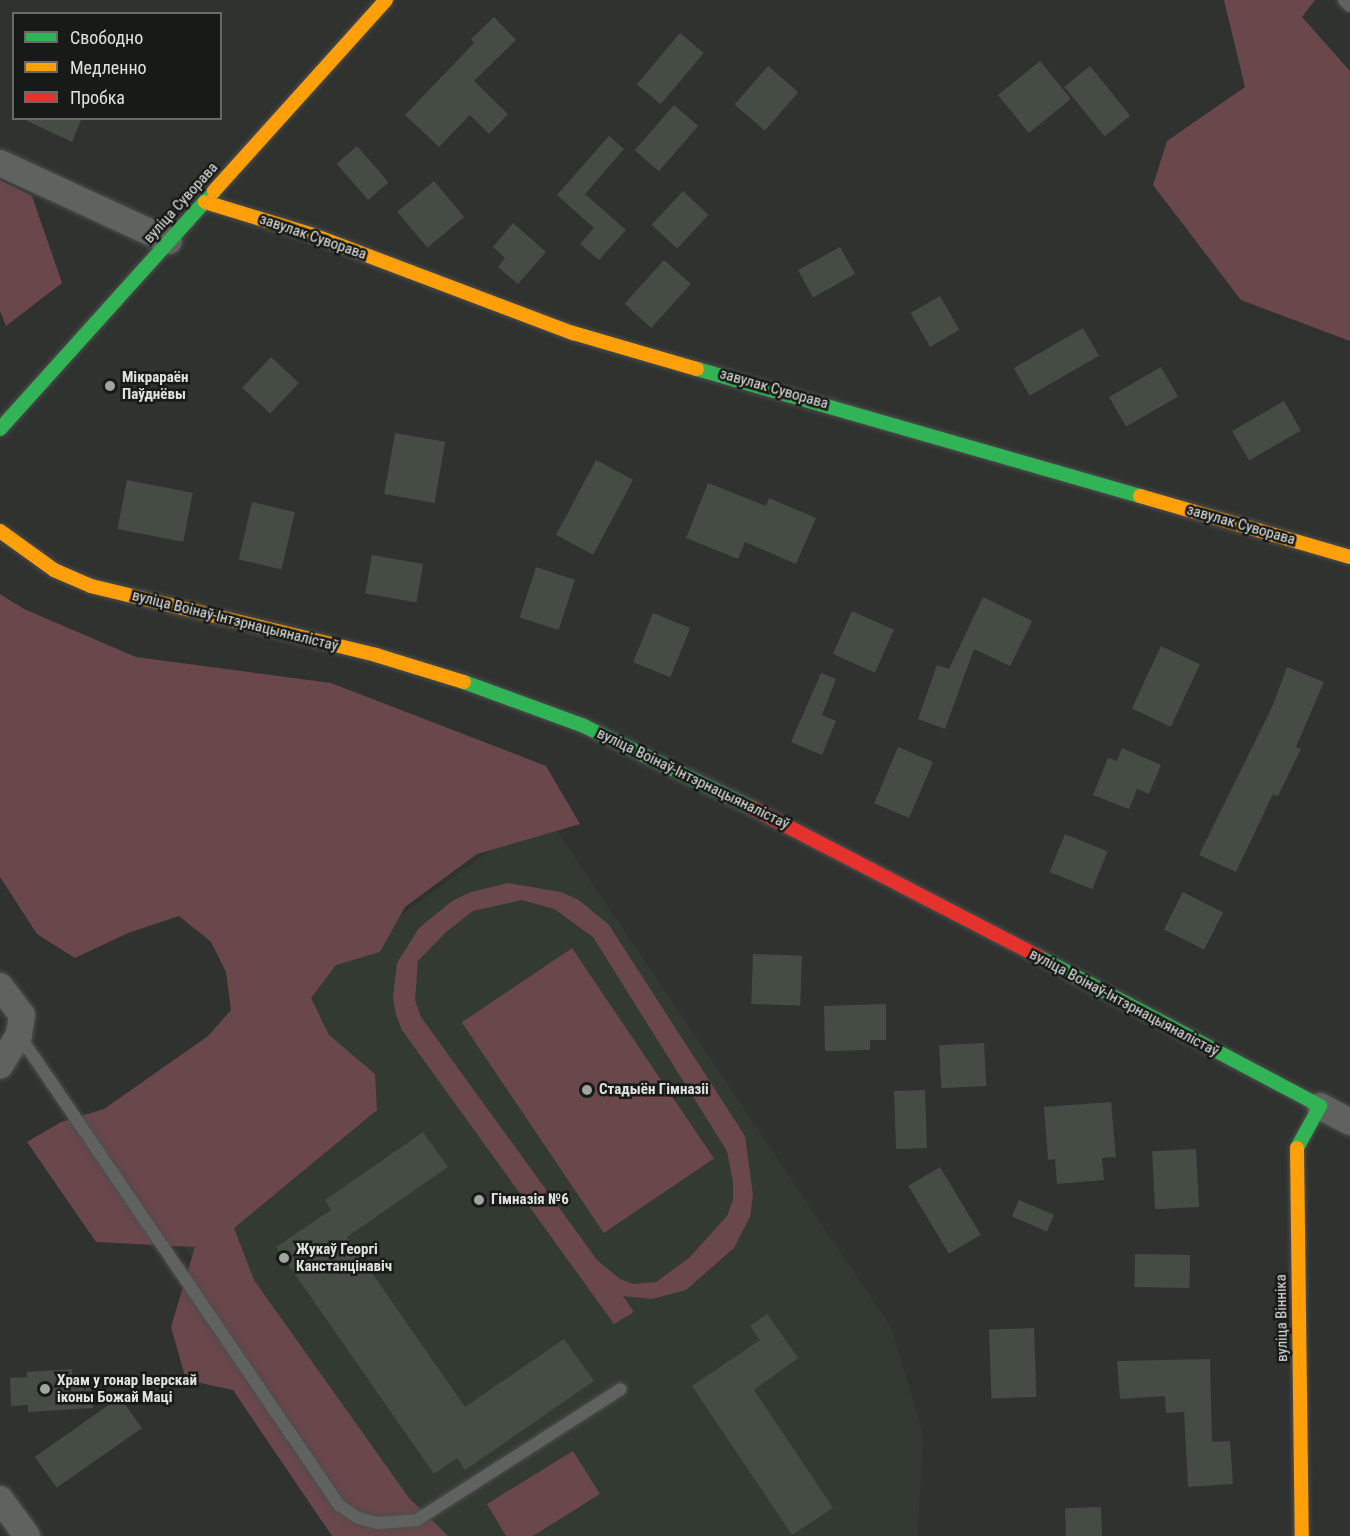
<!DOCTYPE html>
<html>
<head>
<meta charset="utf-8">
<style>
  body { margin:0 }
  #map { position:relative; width:1350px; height:1536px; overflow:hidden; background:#303230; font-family:"Roboto Condensed",sans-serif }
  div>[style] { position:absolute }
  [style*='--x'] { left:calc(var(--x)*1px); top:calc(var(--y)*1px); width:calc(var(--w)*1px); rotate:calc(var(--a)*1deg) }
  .built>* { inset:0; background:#333a32 }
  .green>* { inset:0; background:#69474b; transform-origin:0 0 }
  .building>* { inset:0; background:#444c44; transform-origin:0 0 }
  .roads { filter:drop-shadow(0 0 2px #4c4e4c) drop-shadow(0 0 2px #4c4e4c) }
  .lane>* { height:12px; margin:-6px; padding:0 6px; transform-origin:6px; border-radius:6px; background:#606260 }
  .street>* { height:26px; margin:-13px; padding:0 13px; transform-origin:13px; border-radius:13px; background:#606260 }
  .fast>* { height:14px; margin:-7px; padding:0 7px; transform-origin:7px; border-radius:7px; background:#30b455 }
  .slow>* { height:14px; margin:-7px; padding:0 7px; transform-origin:7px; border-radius:7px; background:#ff9f0a }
  .jam>* { height:14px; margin:-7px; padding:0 7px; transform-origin:7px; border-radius:7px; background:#e5322d }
  .dots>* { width:16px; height:16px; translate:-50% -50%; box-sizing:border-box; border:3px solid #181a18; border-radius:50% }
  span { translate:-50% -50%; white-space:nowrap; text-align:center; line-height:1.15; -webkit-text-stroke:5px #181a18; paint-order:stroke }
  .street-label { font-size:15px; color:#dfe2df }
  .poi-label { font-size:15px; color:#dfe2df; font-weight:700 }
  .left { translate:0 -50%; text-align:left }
  .legend { position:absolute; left:12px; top:12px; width:210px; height:108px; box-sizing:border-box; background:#181a18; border:2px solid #686a68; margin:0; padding:8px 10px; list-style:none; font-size:18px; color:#dfe2df }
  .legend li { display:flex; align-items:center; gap:12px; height:30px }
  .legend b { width:30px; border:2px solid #686a68 }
</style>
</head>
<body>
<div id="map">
  <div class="built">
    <i style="clip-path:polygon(544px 811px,891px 1327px,923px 1434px,918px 1536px,387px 1536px,104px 1132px)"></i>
  </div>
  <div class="green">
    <i style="clip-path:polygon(1224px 0,1315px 0,1302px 17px,1350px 71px,1350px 341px,1241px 300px,1153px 185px,1167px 141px,1245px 87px)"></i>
    <i style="clip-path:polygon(0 180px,32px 196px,62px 283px,6px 326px,0 311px)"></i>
    <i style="clip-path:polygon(0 594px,24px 609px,136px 657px,331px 683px,546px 766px,580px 824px,477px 854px,405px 907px,380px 952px,336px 965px,311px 998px,329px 1035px,375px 1074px,377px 1110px,234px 1228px,254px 1280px,409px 1498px,448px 1536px,332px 1536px,233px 1390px,186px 1380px,171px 1327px,195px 1247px,96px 1242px,27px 1142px,61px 1122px,104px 1109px,208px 1036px,231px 1010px,226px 972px,211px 942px,179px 916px,128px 933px,75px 958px,37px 934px,0 877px)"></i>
    <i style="clip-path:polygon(evenodd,508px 883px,561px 892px,579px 900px,609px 925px,745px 1136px,753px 1195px,750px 1217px,734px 1248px,686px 1290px,652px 1299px,623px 1296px,634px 1312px,614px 1324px,402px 1030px,396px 1015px,393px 998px,397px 963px,419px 928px,452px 901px,471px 892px,508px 883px,522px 900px,554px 909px,593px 937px,727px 1151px,733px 1182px,733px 1200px,727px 1216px,689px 1258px,656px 1282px,633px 1284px,620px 1279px,597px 1260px,421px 1017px,415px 1000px,418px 961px,446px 932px,473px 911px,522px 900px)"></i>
    <i style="left:572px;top:948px;width:254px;height:133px;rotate:56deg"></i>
    <i style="clip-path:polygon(573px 1451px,600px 1494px,533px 1536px,506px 1536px,487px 1504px)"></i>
  </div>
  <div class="building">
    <i style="clip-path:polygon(494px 17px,516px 40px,474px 81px,508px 114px,489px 134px,470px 115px,439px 147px,405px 115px,474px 43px,471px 39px)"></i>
    <i style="left:680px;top:33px;width:31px;height:67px;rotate:40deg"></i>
    <i style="left:1040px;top:61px;width:49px;height:54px;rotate:51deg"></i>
    <i style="left:768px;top:66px;width:40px;height:51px;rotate:41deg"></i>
    <i style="left:1090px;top:66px;width:64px;height:33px;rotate:51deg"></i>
    <i style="left:674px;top:105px;width:32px;height:60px;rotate:41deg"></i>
    <i style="clip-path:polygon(21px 118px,82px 118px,72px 142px)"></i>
    <i style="clip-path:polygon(609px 136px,624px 149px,585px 194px,626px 230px,599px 260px,580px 244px,594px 228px,557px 195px)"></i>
    <i style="left:357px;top:146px;width:48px;height:27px;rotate:49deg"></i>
    <i style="left:434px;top:181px;width:47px;height:48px;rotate:50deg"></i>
    <i style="left:683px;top:191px;width:35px;height:46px;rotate:43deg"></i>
    <i style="clip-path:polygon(513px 223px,546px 252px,518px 284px,498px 267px,505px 258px,493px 247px)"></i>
    <i style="left:840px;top:247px;width:31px;height:48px;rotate:61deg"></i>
    <i style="left:664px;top:260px;width:36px;height:59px;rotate:42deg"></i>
    <i style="left:940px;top:296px;width:39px;height:34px;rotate:60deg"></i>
    <i style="left:1083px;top:328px;width:32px;height:80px;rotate:60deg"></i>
    <i style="left:271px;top:357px;width:38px;height:42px;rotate:43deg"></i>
    <i style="left:1161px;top:367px;width:34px;height:60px;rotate:60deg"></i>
    <i style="left:1284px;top:401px;width:34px;height:60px;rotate:60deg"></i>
    <i style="left:395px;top:433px;width:51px;height:62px;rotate:10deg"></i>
    <i style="left:596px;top:460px;width:42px;height:85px;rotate:28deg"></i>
    <i style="left:127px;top:480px;width:67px;height:50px;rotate:11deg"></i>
    <i style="clip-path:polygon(708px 483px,766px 506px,769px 498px,816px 518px,796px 564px,745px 542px,738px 559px,686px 538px)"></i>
    <i style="left:252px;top:502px;width:44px;height:59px;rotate:13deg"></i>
    <i style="left:372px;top:555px;width:52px;height:39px;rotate:10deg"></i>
    <i style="left:536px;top:567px;width:41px;height:53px;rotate:18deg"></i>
    <i style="clip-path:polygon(983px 597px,1032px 621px,1010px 666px,974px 649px,945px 729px,918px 719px,937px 665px,949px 669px)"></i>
    <i style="left:852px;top:611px;width:46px;height:47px;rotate:24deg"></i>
    <i style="left:653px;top:613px;width:40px;height:53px;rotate:22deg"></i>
    <i style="left:1161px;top:646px;width:43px;height:69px;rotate:25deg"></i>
    <i style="clip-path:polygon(1287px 667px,1324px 682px,1296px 747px,1301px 749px,1278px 796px,1273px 794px,1236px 872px,1199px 855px,1273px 705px)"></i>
    <i style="clip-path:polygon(821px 673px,836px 679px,822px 715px,836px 721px,822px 755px,791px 742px)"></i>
    <i style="left:898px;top:747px;width:38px;height:61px;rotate:23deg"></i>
    <i style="clip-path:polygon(1122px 748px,1161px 765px,1149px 794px,1137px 789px,1129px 809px,1093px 795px,1108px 758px,1117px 761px)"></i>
    <i style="left:1065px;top:834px;width:46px;height:41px;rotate:22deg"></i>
    <i style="left:1183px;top:892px;width:45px;height:42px;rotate:27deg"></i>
    <i style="left:753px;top:954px;width:49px;height:50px;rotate:2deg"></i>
    <i style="clip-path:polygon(886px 1004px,886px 1040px,870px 1040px,870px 1050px,825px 1051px,824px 1006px)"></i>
    <i style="left:984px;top:1043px;width:43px;height:45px;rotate:87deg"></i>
    <i style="left:925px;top:1090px;width:58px;height:31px;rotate:88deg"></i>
    <i style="clip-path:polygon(1111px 1102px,1116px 1157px,1102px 1158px,1104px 1180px,1057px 1184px,1055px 1159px,1048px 1160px,1044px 1107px)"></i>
    <i style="clip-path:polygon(423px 1132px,448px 1167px,347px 1237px,465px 1407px,564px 1339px,594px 1381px,465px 1470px,457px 1458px,434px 1474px,276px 1247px,331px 1210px,325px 1200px)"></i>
    <i style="left:1196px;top:1149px;width:58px;height:44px;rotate:87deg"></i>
    <i style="left:940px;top:1167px;width:79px;height:37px;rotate:59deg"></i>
    <i style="left:1019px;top:1200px;width:38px;height:18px;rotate:23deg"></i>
    <i style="left:1135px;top:1254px;width:55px;height:33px;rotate:1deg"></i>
    <i style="clip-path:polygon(767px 1314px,798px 1358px,754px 1390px,833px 1508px,792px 1535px,692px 1386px,760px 1340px,750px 1326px)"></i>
    <i style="left:1034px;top:1328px;width:69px;height:45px;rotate:88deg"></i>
    <i style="clip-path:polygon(1210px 1359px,1212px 1442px,1230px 1441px,1233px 1484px,1188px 1487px,1184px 1412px,1166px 1413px,1165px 1396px,1120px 1399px,1117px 1361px)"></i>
    <i style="clip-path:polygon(72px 1369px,72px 1376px,84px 1375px,90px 1382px,93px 1408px,28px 1412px,28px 1405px,11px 1406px,10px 1378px,27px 1377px,27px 1372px)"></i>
    <i style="left:120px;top:1397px;width:38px;height:104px;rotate:55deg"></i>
    <i style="left:1101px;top:1507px;width:29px;height:36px;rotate:88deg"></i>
  </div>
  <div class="roads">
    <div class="lane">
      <i style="--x:1344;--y:0;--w:8;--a:45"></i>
      <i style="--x:19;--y:1035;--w:569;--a:55.75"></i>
      <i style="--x:339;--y:1505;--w:23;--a:34"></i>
      <i style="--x:358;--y:1518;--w:21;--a:14"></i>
      <i style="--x:378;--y:1523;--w:39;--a:-4"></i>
      <i style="--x:417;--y:1520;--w:242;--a:-32.7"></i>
    </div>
    <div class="street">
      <i style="--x:0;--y:163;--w:186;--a:24.8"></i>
      <i style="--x:0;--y:986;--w:36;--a:53"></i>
      <i style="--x:22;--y:1015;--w:20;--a:99"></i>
      <i style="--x:19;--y:1035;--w:36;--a:122"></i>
      <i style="--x:1320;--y:1106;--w:34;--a:28"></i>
      <i style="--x:0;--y:1499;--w:46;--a:53.9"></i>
    </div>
    <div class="fast">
      <i style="--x:697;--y:369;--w:461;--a:16"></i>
      <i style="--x:0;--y:429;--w:320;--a:-48"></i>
      <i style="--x:464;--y:682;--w:128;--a:20.1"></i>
      <i style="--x:584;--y:726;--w:187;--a:26"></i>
      <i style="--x:1039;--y:957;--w:318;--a:27.9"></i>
      <i style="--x:1320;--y:1106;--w:48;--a:118.7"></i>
    </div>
    <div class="slow">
      <i style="--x:214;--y:191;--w:257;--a:-48"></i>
      <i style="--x:205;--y:202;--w:113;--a:17"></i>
      <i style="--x:313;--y:235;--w:278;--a:20.7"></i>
      <i style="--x:573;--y:333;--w:129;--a:16.2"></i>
      <i style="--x:1140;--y:496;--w:219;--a:16.2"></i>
      <i style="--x:0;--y:531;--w:67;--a:35.8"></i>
      <i style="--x:54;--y:570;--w:40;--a:23.4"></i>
      <i style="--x:91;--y:586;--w:293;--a:13.6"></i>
      <i style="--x:376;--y:655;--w:92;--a:17.1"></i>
      <i style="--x:1297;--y:1148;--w:388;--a:89.3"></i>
    </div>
    <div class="jam">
      <i style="--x:752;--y:808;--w:323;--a:27.4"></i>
    </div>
  </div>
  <div class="dots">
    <i style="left:110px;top:386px;background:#a2a4a2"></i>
    <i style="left:587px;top:1090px;background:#a2a4a2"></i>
    <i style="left:479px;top:1200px;background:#a2a4a2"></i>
    <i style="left:284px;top:1258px;background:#a2a4a2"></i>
    <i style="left:45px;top:1389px;background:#a2a4a2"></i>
  </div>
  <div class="street-label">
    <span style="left:181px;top:203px;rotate:-48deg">вуліца Суворава</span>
    <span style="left:313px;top:237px;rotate:19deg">завулак Суворава</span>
    <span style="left:774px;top:389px;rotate:16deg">завулак Суворава</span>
    <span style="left:1241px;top:525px;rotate:16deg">завулак Суворава</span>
    <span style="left:235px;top:621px;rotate:14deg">вуліца Воінаў-Інтэрнацыяналістаў</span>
    <span style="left:693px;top:779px;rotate:26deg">вуліца Воінаў-Інтэрнацыяналістаў</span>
    <span style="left:1124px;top:1003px;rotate:28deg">вуліца Воінаў-Інтэрнацыяналістаў</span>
    <span style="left:1282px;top:1318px;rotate:-91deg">вуліца Вінніка</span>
  </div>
  <div class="poi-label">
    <span class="left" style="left:122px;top:386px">Мікрараён<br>Паўднёвы</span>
    <span class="left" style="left:599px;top:1090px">Стадыён Гімназіі</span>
    <span class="left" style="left:491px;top:1200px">Гімназія №6</span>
    <span class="left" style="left:296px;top:1258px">Жукаў Георгі<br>Канстанцінавіч</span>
    <span class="left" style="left:57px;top:1389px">Храм у гонар Іверскай<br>іконы Божай Маці</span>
  </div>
  <ul class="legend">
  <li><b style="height:8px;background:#30b455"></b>Свободно</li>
  <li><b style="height:8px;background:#ff9f0a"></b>Медленно</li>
  <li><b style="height:8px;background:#e5322d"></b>Пробка</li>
  </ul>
</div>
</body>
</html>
